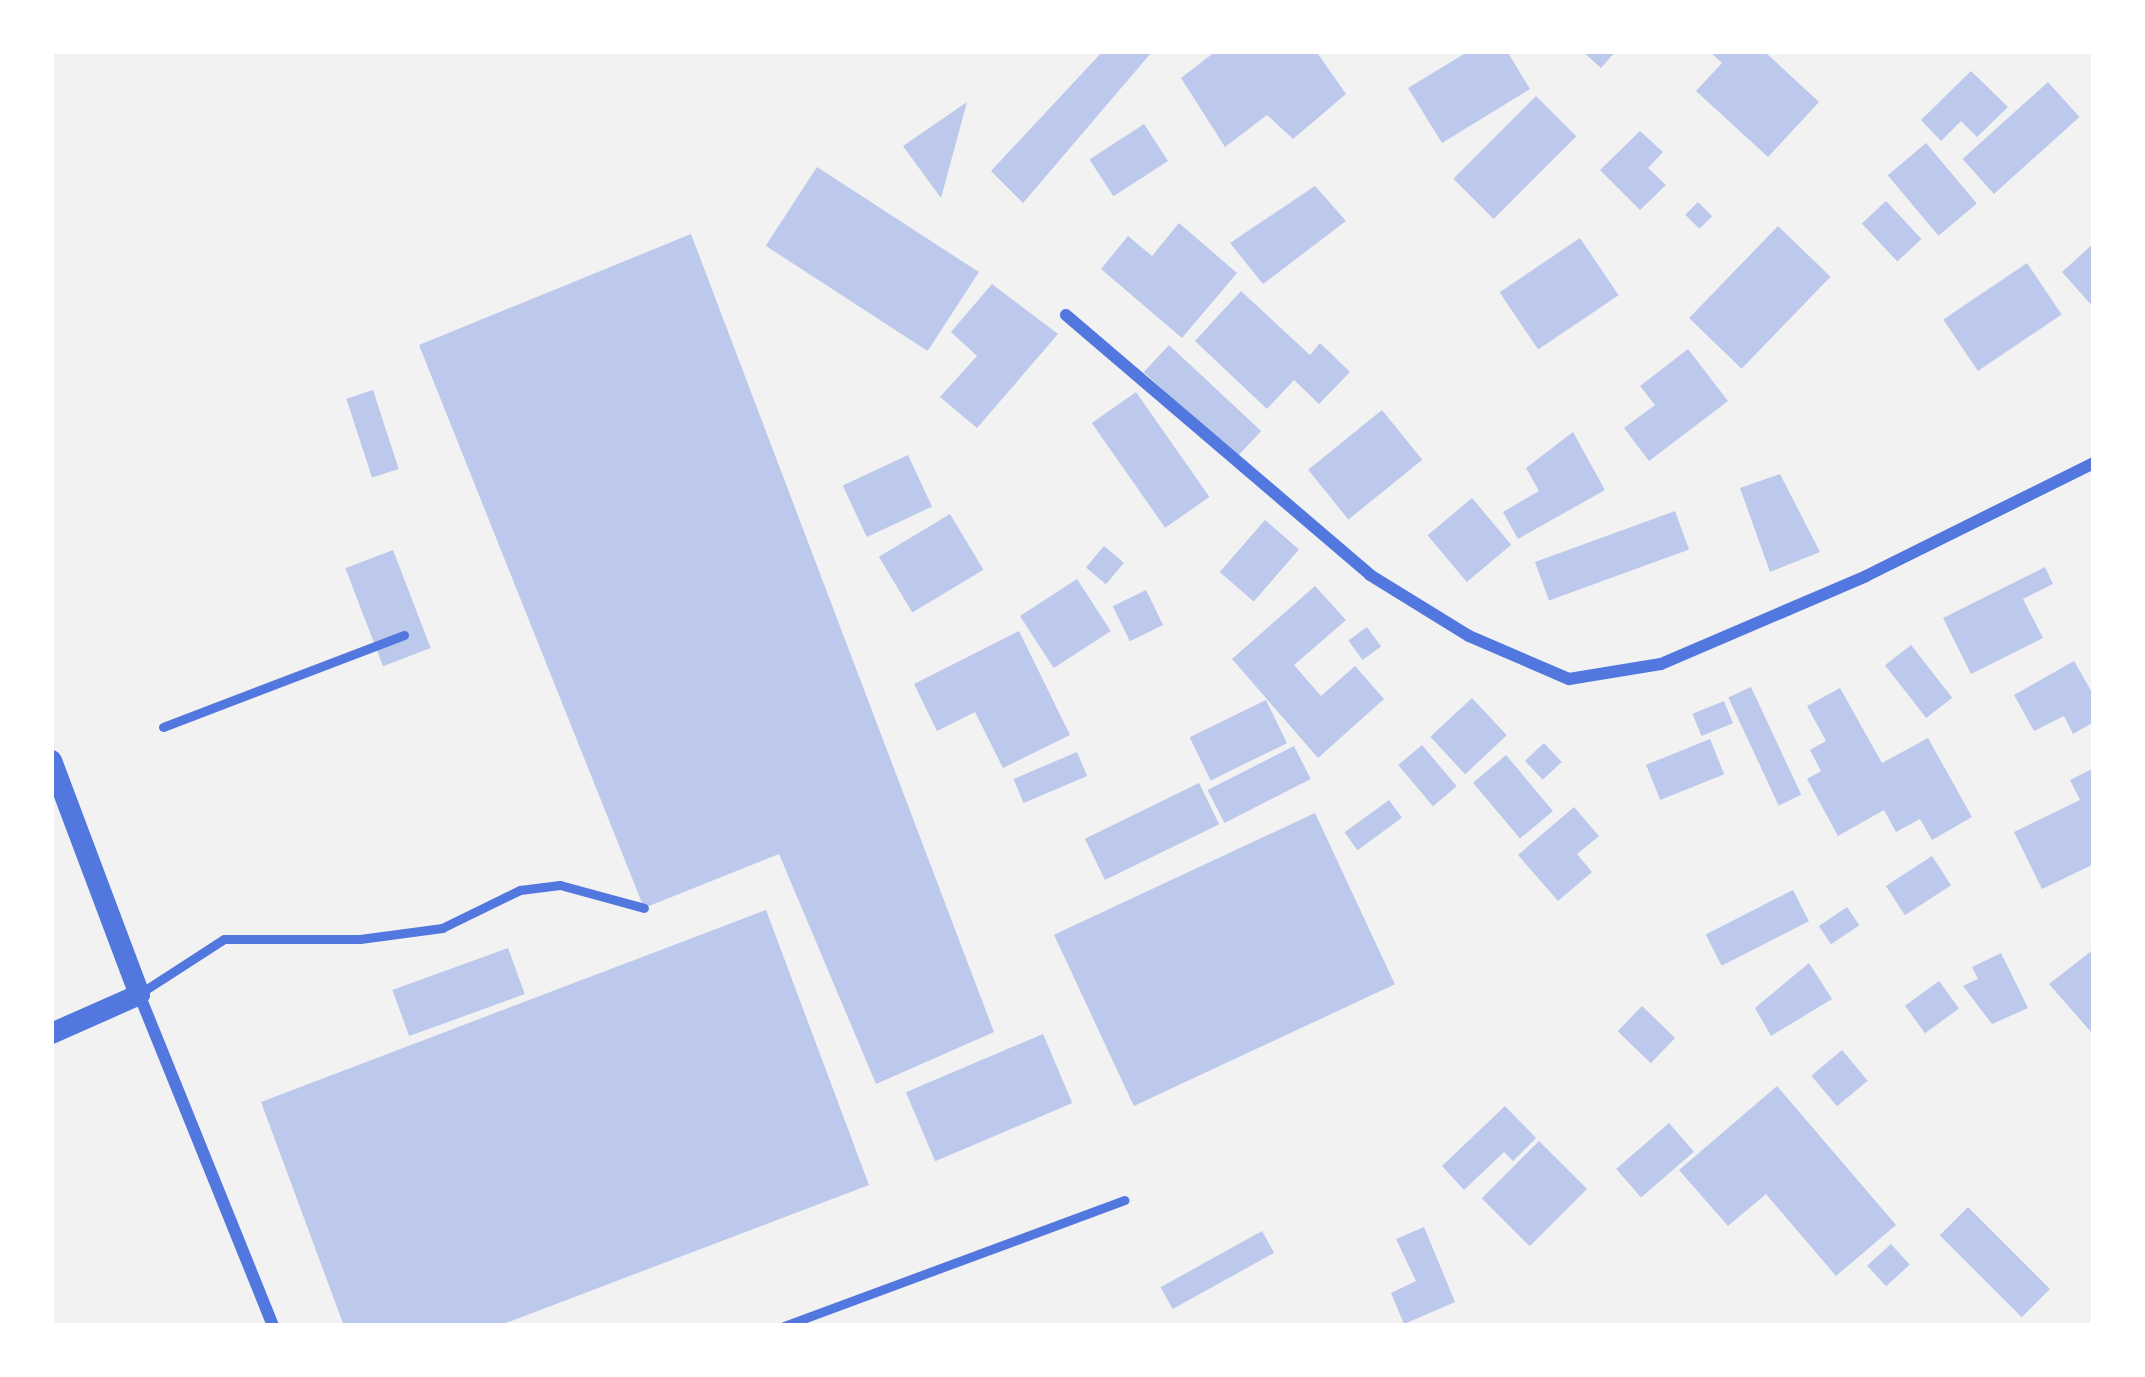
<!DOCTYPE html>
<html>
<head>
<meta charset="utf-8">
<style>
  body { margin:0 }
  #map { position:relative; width:2145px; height:1377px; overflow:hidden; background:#f2f2f2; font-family:"Open Sans",sans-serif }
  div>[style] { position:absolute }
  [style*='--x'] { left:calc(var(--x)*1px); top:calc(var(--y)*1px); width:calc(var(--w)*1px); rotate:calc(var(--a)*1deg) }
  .building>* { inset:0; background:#bdc9ec; transform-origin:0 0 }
  .service>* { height:9px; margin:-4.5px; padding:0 4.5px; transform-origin:4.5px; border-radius:4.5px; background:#5277de }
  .minor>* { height:12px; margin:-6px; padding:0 6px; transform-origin:6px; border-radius:6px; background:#5277de }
  .tertiary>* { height:21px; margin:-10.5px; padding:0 10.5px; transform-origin:10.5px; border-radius:10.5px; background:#5277de }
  span { translate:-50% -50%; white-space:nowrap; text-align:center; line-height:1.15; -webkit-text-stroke:12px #fff; paint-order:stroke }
  .frame { position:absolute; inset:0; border:54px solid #fff; pointer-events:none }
</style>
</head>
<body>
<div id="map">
  <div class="building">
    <i style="clip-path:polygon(1103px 51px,1151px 53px,1023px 203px,991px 171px)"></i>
    <i style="clip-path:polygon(1216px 51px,1316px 51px,1346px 94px,1293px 139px,1267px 115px,1225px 147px,1181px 78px)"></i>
    <i style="clip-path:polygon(1469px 51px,1507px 51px,1530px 89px,1442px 143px,1408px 88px)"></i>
    <i style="clip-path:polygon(1582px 51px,1616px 51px,1601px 68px)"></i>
    <i style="clip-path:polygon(1709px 51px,1764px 51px,1819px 102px,1768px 157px,1696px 91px,1722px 63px)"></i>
    <i style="clip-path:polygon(1971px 71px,2008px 107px,1977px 137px,1961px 121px,1941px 141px,1921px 120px)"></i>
    <i style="left:2048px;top:82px;width:47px;height:115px;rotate:48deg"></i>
    <i style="left:1536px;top:96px;width:57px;height:117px;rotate:45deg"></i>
    <i style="clip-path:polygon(967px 102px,941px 198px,903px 146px)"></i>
    <i style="left:1144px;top:124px;width:44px;height:65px;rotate:57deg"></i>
    <i style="clip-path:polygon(1640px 131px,1663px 152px,1648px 168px,1666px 185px,1640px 210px,1600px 170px)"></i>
    <i style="left:1926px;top:143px;width:79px;height:50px;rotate:50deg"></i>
    <i style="left:817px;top:167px;width:193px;height:94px;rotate:33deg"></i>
    <i style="clip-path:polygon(1315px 186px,1346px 221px,1263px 284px,1230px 243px)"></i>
    <i style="left:1886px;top:201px;width:52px;height:33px;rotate:47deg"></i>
    <i style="left:1698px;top:202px;width:20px;height:18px;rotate:45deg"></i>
    <i style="clip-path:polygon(1179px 223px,1237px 273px,1182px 338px,1101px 269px,1128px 236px,1152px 256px)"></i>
    <i style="left:1778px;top:226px;width:73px;height:128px;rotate:44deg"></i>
    <i style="clip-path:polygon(691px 234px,994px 1032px,876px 1084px,779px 854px,644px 908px,419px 345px)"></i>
    <i style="left:1580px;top:238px;width:69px;height:97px;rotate:56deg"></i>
    <i style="clip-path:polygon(2094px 243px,2094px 308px,2062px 272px)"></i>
    <i style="left:2027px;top:263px;width:62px;height:101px;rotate:56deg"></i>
    <i style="clip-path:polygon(992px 284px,1058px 334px,977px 428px,940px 397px,977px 356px,951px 332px)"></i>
    <i style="clip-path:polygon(1241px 291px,1310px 355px,1320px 343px,1350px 372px,1319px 404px,1294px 380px,1267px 409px,1195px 341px)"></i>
    <i style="left:1169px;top:345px;width:126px;height:37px;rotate:43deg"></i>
    <i style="clip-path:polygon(1688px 349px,1728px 401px,1649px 461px,1624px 428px,1655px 405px,1640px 386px)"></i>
    <i style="left:373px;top:390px;width:83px;height:28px;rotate:72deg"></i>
    <i style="left:1136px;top:392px;width:128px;height:54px;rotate:55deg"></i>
    <i style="left:1382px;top:410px;width:64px;height:95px;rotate:51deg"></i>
    <i style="clip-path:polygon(1573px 432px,1605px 490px,1518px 539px,1503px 512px,1539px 491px,1526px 468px)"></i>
    <i style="left:908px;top:455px;width:57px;height:72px;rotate:65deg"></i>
    <i style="clip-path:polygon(1780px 474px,1820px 552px,1770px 572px,1740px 488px)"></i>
    <i style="left:1472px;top:498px;width:61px;height:58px;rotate:50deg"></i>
    <i style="left:1675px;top:511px;width:41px;height:149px;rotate:70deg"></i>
    <i style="left:950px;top:514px;width:65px;height:83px;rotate:59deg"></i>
    <i style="left:1265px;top:520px;width:45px;height:69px;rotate:41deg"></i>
    <i style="left:1104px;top:546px;width:26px;height:28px;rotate:40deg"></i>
    <i style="left:393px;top:550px;width:105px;height:51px;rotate:69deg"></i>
    <i style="clip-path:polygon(2045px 567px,2053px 584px,2023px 599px,2043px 638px,1971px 674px,1943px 618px)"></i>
    <i style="left:1077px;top:579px;width:62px;height:68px;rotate:57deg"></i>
    <i style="clip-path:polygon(1315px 586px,1346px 620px,1294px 665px,1321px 696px,1355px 666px,1384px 699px,1318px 758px,1232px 659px)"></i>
    <i style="left:1146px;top:590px;width:39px;height:37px;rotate:64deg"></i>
    <i style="left:1367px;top:627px;width:24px;height:23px;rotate:54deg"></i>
    <i style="clip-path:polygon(1019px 631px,1070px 735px,1003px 768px,975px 712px,937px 731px,914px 684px)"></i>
    <i style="left:1911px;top:645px;width:67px;height:33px;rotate:52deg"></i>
    <i style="clip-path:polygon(2074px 661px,2094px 696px,2094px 722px,2073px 734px,2064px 716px,2034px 731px,2014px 695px)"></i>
    <i style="left:1751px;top:687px;width:119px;height:25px;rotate:65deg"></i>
    <i style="clip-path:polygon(1840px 688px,1882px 763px,1928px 738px,1972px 817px,1932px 840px,1920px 819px,1896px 832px,1884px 810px,1838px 836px,1807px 779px,1821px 771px,1810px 750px,1826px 741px,1807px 706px)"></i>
    <i style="left:1472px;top:698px;width:51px;height:57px;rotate:47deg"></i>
    <i style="left:1266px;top:700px;width:48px;height:85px;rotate:64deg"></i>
    <i style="left:1724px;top:701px;width:24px;height:34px;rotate:68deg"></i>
    <i style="left:1710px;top:739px;width:38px;height:69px;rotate:68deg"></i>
    <i style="left:1544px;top:743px;width:26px;height:26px;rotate:47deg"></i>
    <i style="left:1422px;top:745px;width:54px;height:31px;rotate:50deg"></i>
    <i style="left:1294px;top:746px;width:37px;height:97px;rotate:63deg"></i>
    <i style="left:1077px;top:752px;width:26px;height:69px;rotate:67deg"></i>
    <i style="left:1506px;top:755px;width:73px;height:43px;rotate:50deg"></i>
    <i style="clip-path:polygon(2094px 768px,2094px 864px,2042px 889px,2014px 832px,2080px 800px,2070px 780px)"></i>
    <i style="left:1199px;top:783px;width:46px;height:127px;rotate:64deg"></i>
    <i style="left:1389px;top:800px;width:22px;height:55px;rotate:54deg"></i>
    <i style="clip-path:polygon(1574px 807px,1599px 836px,1577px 854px,1592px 872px,1558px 901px,1518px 855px)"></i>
    <i style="left:1315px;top:813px;width:189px;height:288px;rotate:65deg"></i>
    <i style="left:1932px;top:856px;width:35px;height:55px;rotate:57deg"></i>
    <i style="left:1793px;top:890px;width:35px;height:98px;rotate:63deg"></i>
    <i style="left:1847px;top:907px;width:22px;height:34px;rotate:56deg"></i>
    <i style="clip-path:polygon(766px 910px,869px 1185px,498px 1326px,344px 1326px,261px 1102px)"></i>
    <i style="left:508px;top:948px;width:49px;height:123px;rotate:70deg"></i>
    <i style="clip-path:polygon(2094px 949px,2094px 1030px,2091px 1032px,2049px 984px)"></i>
    <i style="clip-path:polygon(2001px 953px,2028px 1008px,1992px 1024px,1963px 986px,1978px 979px,1972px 967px)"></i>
    <i style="clip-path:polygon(1809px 963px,1832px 999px,1771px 1036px,1755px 1008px)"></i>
    <i style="left:1939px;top:981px;width:34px;height:42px;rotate:54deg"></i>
    <i style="left:1642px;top:1006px;width:46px;height:35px;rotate:44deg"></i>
    <i style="left:1043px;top:1034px;width:75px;height:149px;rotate:67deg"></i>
    <i style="left:1842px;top:1050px;width:40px;height:40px;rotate:50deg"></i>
    <i style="clip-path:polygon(1777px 1086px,1896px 1225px,1836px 1276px,1766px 1194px,1728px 1226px,1679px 1170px)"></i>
    <i style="clip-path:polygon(1505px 1106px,1536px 1138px,1513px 1161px,1504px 1152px,1464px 1190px,1442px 1166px)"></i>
    <i style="left:1669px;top:1123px;width:38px;height:70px;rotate:49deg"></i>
    <i style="left:1539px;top:1141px;width:68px;height:81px;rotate:45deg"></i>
    <i style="left:1968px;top:1207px;width:116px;height:40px;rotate:45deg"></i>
    <i style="clip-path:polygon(1424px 1227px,1455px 1302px,1404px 1324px,1391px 1293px,1416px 1281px,1396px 1239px)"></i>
    <i style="left:1262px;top:1231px;width:25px;height:116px;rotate:61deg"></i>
    <i style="left:1891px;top:1244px;width:28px;height:32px;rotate:48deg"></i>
  </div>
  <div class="service">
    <i style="--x:163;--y:727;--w:258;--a:-20.9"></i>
    <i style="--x:139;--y:994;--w:101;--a:-32.9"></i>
    <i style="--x:224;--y:939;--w:136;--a:0"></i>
    <i style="--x:360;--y:939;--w:83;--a:-7.6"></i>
    <i style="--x:442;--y:928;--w:87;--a:-26"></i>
    <i style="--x:520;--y:890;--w:40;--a:-7.1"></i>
    <i style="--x:560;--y:885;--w:87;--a:15.3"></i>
    <i style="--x:784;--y:1326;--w:363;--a:-20.3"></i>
  </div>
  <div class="minor">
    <i style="--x:1066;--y:315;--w:400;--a:40.5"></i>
    <i style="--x:1370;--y:575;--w:116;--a:31.6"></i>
    <i style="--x:1469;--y:636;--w:109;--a:23.3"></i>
    <i style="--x:1569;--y:679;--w:93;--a:-9.3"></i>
    <i style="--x:1661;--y:664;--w:223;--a:-23.2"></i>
    <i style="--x:1866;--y:576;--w:254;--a:-26.4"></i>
    <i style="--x:139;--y:994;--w:358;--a:68"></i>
  </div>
  <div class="tertiary">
    <i style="--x:51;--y:760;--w:250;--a:69.4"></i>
    <i style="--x:139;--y:994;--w:96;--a:156.1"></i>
  </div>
  <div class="frame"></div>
</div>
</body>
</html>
